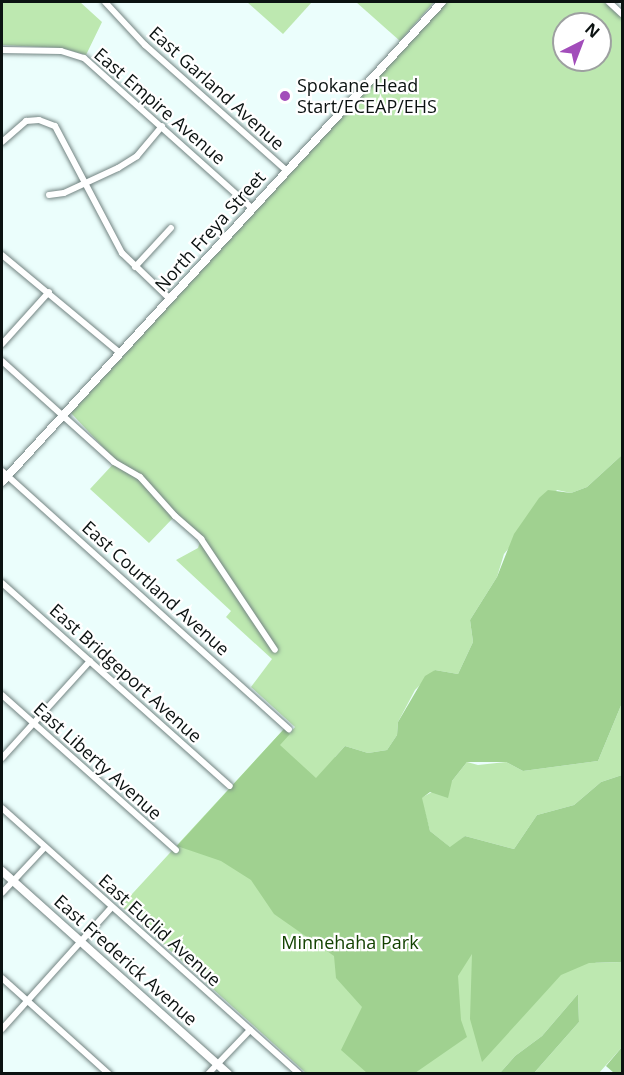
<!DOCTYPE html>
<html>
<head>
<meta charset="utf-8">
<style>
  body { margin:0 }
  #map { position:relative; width:624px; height:1075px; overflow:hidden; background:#ebfefc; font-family:"Open Sans",sans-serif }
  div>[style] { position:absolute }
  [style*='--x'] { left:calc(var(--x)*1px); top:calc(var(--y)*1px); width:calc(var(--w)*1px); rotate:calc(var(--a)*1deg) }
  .green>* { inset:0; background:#bde8b0 }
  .forest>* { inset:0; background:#a0d190 }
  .roads { filter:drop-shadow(0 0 2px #738482) drop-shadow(0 0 2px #738482) }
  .minor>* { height:6px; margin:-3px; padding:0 3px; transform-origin:3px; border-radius:3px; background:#fff }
  .tertiary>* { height:8px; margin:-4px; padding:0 4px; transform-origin:4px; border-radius:4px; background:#fff }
  .secondary>* { height:8px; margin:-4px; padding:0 4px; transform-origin:4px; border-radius:4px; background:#fff }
  .dots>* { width:16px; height:16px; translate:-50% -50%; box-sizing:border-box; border:3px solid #fff; border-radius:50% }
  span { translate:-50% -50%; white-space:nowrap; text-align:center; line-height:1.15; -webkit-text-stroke:4.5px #fff; paint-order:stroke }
  .poi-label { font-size:18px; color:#0b1211 }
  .left { translate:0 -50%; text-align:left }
  .street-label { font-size:18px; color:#0b1211 }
  .park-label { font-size:18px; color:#134200 }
  .frame { position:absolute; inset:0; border:3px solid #0b1211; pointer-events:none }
  .north { position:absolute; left:552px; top:12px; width:60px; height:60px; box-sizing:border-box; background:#fff; border:2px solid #9da0a0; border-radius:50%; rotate:42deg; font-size:16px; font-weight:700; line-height:24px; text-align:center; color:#0b1211 }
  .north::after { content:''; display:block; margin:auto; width:21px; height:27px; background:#a24dba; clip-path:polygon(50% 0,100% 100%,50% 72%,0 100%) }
</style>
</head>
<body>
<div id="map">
  <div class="green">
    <i style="clip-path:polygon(2px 2px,80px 2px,102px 22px,86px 55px,62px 48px,2px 45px)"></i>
    <i style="clip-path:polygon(247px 2px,312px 2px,283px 34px)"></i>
    <i style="clip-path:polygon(356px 2px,434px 2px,400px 41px)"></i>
    <i style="clip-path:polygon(evenodd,447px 2px,604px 2px,622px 18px,622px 455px,587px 487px,571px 493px,557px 490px,504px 554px,497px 577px,470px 620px,473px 642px,458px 674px,435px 670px,415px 690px,398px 722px,397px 735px,387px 750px,368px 753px,345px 746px,335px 757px,596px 963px,622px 962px,622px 1047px,599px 1073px,534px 1073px,579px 1022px,578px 994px,542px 1036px,515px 1056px,500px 1073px,306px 1073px,121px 906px,284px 729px,290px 733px,295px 727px,251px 687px,272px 659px,226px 617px,231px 611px,176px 560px,198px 548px,200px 542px,173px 518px,149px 543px,90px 489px,116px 461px,71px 413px,447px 2px,564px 24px,600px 24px,600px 60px,564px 60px,564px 24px)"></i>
    <i style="clip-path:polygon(622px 703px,622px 775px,601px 782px,574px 805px,537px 815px,514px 849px,465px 836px,451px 848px,430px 831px,421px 798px,452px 781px,467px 762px,478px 765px,506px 762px,523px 771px,598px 761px)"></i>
  </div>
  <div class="forest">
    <i style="clip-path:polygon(622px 455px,622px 703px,598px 761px,523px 771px,506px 762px,467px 762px,452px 781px,448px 798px,430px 792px,422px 798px,430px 831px,450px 847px,465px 836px,514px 849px,537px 815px,574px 805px,601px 782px,622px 775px,622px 962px,589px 963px,561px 975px,482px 1062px,470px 1019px,472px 954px,458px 976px,461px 1020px,467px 1037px,415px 1073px,367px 1073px,341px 1050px,362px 1007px,336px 978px,334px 956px,274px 914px,251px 880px,221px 861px,177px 846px,284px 729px,290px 734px,280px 745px,316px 778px,345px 746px,368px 753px,387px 750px,397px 735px,398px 722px,425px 676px,435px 670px,458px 674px,473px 642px,470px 620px,497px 577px,514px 534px,539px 498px,548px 490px,571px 493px,587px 487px)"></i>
    <i style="clip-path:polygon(578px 994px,579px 1022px,534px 1073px,500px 1073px,515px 1056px,542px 1036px)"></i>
    <i style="clip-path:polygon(622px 1047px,622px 1073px,614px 1073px,606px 1066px)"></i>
  </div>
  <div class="roads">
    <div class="minor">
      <i style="--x:105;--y:2;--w:59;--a:47.1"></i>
      <i style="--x:145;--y:45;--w:188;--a:41.6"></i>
      <i style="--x:609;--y:2;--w:18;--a:43"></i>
      <i style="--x:2;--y:50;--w:59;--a:1"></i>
      <i style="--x:61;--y:51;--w:24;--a:17"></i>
      <i style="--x:84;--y:58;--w:225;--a:41.8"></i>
      <i style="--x:2;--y:142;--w:32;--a:-41"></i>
      <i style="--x:26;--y:121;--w:13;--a:-4"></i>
      <i style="--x:39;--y:120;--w:17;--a:21"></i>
      <i style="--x:55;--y:126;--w:144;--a:62.2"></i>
      <i style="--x:122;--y:253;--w:65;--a:43.8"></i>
      <i style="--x:49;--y:195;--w:15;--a:-8"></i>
      <i style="--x:64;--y:193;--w:60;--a:-24.8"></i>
      <i style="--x:118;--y:168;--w:22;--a:-32"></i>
      <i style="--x:137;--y:156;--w:39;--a:-50"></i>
      <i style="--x:2;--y:255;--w:152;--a:39.7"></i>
      <i style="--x:135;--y:267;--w:53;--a:-47.3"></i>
      <i style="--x:2;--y:344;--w:70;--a:-47.9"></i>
      <i style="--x:2;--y:361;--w:151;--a:42"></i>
      <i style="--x:114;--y:462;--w:30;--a:30"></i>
      <i style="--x:140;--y:477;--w:52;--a:48.1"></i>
      <i style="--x:175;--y:516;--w:35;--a:41"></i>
      <i style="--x:201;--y:539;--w:133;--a:56.3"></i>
      <i style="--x:2;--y:471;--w:386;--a:42"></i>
      <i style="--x:2;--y:583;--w:305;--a:41.7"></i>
      <i style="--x:2;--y:695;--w:233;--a:41.7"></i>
      <i style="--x:2;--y:758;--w:131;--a:-47.8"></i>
      <i style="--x:2;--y:808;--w:399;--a:41.8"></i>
      <i style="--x:2;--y:893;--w:63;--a:-46.9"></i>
      <i style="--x:2;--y:978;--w:144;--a:41.9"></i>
      <i style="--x:2;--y:1029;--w:164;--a:-48"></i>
      <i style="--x:208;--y:1074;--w:61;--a:-46.3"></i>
    </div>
    <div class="tertiary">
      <i style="--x:2;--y:482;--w:651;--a:-47.49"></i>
    </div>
    <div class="secondary">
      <i style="--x:2;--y:871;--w:304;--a:41.9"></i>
    </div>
  </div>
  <div class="dots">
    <i style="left:285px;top:96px;background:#a24dba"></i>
  </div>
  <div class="poi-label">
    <span class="left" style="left:297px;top:96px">Spokane Head<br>Start/ECEAP/EHS</span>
  </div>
  <div class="street-label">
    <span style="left:217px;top:88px;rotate:42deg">East Garland Avenue</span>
    <span style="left:160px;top:106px;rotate:41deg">East Empire Avenue</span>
    <span style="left:210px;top:231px;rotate:-48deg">North Freya Street</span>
    <span style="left:156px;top:588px;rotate:42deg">East Courtland Avenue</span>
    <span style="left:126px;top:673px;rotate:42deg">East Bridgeport Avenue</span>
    <span style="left:98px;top:761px;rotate:42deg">East Liberty Avenue</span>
    <span style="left:160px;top:930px;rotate:42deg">East Euclid Avenue</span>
    <span style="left:126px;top:960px;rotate:42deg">East Frederick Avenue</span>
  </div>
  <div class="park-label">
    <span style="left:350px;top:942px">Minnehaha Park</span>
  </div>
  <div class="frame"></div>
  <div class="north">N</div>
</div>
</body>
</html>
